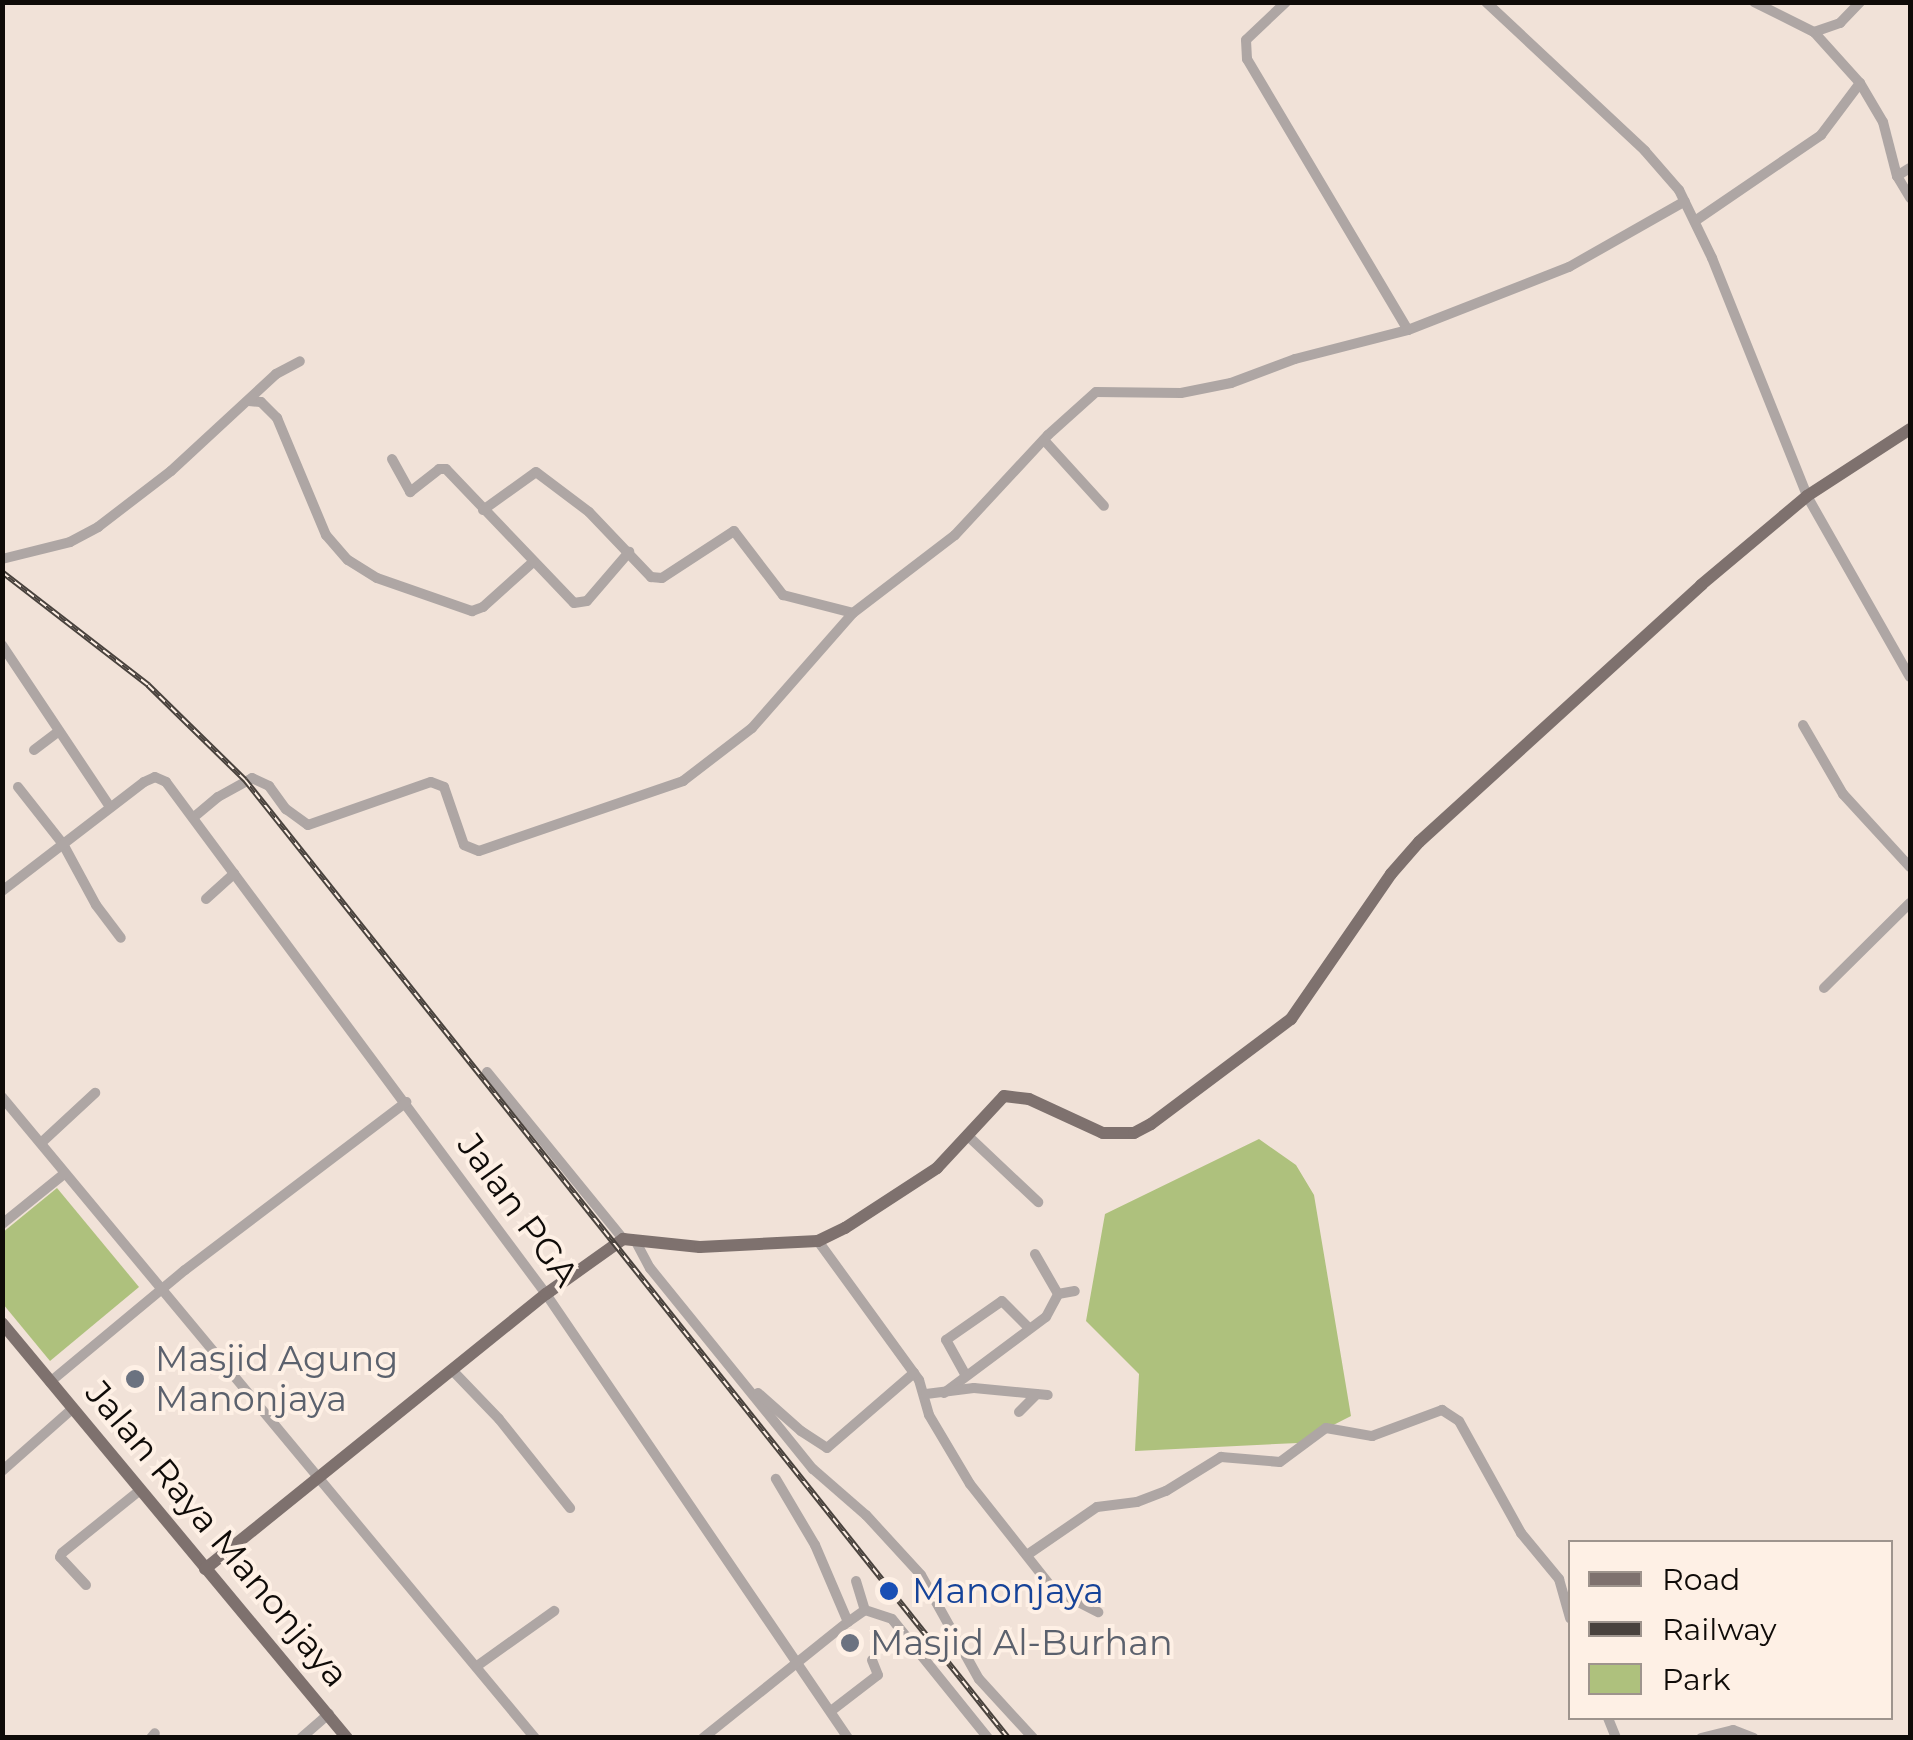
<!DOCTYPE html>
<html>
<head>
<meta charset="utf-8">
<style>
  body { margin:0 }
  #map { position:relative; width:1913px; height:1740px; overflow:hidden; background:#f1e2d8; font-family:Montserrat,sans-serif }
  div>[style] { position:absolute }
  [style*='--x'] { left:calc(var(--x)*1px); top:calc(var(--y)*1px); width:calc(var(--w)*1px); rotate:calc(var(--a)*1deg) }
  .green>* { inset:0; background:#aec17d }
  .minor>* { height:10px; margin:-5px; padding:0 5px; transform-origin:5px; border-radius:5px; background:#aea6a4 }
  .major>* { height:12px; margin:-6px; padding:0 6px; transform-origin:6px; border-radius:6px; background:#7e716e }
  .rail>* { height:6px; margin-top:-3px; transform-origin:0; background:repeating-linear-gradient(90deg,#fef0e5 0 8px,#49423d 0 16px); box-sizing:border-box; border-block:2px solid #49423d }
  .dots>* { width:28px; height:28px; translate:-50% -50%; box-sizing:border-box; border:5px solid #fef0e5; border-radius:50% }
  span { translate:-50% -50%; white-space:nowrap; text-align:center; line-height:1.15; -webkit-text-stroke:8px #fef0e5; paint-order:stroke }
  .street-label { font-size:35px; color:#0f0b08 }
  .worship-label { font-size:35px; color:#5b616d }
  .left { translate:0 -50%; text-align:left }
  .transit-label { font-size:35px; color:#164399 }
  .frame { position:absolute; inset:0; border:5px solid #0f0b08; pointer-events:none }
  .legend { position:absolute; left:1568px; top:1540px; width:325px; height:180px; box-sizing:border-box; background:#fef0e5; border:2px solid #9e948d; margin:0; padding:12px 18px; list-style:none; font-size:30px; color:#0f0b08 }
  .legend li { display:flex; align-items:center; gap:20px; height:50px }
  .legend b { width:50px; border:2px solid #9e948d }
</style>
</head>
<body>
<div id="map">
  <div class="green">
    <i style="clip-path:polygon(1259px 1139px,1296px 1165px,1314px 1195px,1351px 1416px,1298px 1443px,1135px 1451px,1139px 1374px,1086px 1321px,1105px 1214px)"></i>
    <i style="clip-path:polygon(57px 1188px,139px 1287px,50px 1361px,3px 1304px,2px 1233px)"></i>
  </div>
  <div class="minor">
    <i style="--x:1286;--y:2;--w:55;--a:136.5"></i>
    <i style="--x:1246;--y:40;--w:19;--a:87"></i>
    <i style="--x:1247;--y:59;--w:315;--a:59.3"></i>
    <i style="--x:1486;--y:2;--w:218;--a:43.1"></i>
    <i style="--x:1645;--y:151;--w:52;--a:48.9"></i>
    <i style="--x:1679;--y:190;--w:76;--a:64.1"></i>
    <i style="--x:1712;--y:258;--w:256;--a:68.2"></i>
    <i style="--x:1807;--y:496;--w:208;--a:60.4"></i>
    <i style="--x:1754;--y:2;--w:67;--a:26.6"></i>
    <i style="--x:1814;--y:32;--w:69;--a:48"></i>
    <i style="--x:1860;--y:83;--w:45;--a:59.5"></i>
    <i style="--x:1883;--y:122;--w:56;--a:75.5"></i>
    <i style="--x:1897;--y:176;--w:26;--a:59"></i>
    <i style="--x:1814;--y:32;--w:28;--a:-19"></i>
    <i style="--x:1840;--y:23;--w:29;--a:-46"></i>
    <i style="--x:1897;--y:176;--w:15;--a:-32"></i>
    <i style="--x:1695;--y:221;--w:153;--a:-34.3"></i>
    <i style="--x:1821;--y:135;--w:65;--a:-53.1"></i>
    <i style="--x:249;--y:401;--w:12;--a:5"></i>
    <i style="--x:261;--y:402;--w:23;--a:45"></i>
    <i style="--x:277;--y:418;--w:127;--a:67.3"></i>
    <i style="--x:326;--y:535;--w:33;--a:49"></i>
    <i style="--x:348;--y:560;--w:34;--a:32"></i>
    <i style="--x:377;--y:578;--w:101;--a:19.2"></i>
    <i style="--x:472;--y:611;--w:12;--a:-20"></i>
    <i style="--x:483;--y:607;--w:67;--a:-42"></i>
    <i style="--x:1044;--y:440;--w:89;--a:47.7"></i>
    <i style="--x:392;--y:459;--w:38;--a:61"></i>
    <i style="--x:410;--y:492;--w:37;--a:-38"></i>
    <i style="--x:439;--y:469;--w:7;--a:0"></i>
    <i style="--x:446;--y:469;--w:185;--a:46.3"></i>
    <i style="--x:574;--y:603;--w:13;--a:-9"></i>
    <i style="--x:587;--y:601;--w:65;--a:-49.4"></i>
    <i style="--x:483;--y:510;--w:65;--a:-35.6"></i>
    <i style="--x:536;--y:472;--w:66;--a:37"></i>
    <i style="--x:589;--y:512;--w:90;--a:46.4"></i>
    <i style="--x:651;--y:577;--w:11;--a:5"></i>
    <i style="--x:662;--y:578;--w:86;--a:-33.1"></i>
    <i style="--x:734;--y:531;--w:81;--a:52.6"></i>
    <i style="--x:783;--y:595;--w:72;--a:14.4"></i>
    <i style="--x:2;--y:559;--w:70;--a:-14"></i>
    <i style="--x:70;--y:542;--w:32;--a:-28"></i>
    <i style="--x:98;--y:527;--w:92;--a:-37.5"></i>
    <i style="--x:171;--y:471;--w:143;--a:-42.7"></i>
    <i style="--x:276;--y:374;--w:27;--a:-28"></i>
    <i style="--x:2;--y:645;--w:195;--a:56.3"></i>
    <i style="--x:1803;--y:725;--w:80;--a:59.9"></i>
    <i style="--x:1843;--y:794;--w:99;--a:47.5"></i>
    <i style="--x:34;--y:750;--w:31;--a:-37"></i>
    <i style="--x:18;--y:787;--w:73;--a:51.7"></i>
    <i style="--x:63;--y:844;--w:69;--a:61.6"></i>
    <i style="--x:96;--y:905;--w:41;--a:52.9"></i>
    <i style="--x:194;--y:817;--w:31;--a:-40"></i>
    <i style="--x:218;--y:797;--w:39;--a:-29"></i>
    <i style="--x:252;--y:778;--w:19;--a:25"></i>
    <i style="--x:269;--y:786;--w:29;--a:54"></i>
    <i style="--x:286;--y:809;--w:27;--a:36"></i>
    <i style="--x:308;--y:825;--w:130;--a:-19.3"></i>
    <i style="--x:431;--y:782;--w:14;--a:21"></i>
    <i style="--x:444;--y:787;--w:61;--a:71"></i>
    <i style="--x:464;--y:845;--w:16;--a:22"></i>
    <i style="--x:479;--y:851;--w:216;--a:-18.9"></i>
    <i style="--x:683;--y:781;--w:87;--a:-37.5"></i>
    <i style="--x:752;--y:728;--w:153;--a:-48.7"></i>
    <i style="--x:853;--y:613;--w:128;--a:-37.4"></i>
    <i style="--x:955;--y:535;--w:137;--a:-47.1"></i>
    <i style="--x:1048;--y:435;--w:64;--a:-41.9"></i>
    <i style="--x:1096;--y:392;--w:85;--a:0.7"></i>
    <i style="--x:1181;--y:393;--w:51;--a:-11.3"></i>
    <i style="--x:1231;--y:383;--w:68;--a:-20.6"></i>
    <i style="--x:1295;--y:359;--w:117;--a:-14.4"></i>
    <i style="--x:1408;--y:330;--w:173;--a:-21.4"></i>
    <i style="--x:1569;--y:267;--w:133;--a:-29.6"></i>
    <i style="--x:2;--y:891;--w:179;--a:-37.5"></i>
    <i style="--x:144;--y:782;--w:12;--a:-24"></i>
    <i style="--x:155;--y:777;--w:12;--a:24"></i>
    <i style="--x:166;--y:782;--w:638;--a:53.42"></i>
    <i style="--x:546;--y:1294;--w:537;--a:55.78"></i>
    <i style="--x:206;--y:899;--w:38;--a:-42"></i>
    <i style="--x:1824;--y:988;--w:121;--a:-44.7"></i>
    <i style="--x:487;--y:1072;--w:215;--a:50.8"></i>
    <i style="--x:2;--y:1097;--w:834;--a:50.26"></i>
    <i style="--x:967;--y:1135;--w:98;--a:43.3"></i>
    <i style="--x:41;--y:1143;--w:74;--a:-42.8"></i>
    <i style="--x:2;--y:1224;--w:80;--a:-38.9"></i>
    <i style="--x:818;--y:1241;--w:172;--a:54"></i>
    <i style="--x:919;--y:1380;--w:36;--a:74"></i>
    <i style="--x:929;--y:1415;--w:80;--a:59.3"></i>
    <i style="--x:970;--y:1484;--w:134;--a:51.7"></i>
    <i style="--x:1053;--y:1589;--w:51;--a:27.1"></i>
    <i style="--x:636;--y:1242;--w:30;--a:62"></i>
    <i style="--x:650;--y:1268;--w:259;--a:51"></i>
    <i style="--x:813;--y:1469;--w:70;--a:41"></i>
    <i style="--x:866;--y:1515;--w:81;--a:47.5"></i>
    <i style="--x:921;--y:1575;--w:119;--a:60.9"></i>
    <i style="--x:979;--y:1679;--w:80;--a:47.5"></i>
    <i style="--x:1035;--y:1254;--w:46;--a:60.1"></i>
    <i style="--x:452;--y:1370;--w:68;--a:46.2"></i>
    <i style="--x:499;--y:1419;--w:114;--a:51.4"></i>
    <i style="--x:965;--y:1374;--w:39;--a:-119"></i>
    <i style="--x:946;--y:1340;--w:68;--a:-34.9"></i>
    <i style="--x:1002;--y:1301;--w:37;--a:45"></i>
    <i style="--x:50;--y:1382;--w:175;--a:-39.7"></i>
    <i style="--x:185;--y:1270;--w:278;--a:-37.2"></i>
    <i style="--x:758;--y:1393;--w:57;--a:41.5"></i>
    <i style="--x:801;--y:1431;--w:31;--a:33"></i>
    <i style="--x:827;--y:1448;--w:115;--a:-40.8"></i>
    <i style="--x:944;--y:1393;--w:127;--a:-36.7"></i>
    <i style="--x:1046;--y:1317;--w:26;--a:-62"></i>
    <i style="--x:1058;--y:1294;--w:17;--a:-10"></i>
    <i style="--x:926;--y:1394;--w:48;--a:-7.1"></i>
    <i style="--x:974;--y:1388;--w:74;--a:5.4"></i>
    <i style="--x:1019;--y:1412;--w:25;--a:-45"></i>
    <i style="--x:2;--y:1471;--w:94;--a:-41.5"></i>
    <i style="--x:1027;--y:1555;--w:85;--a:-34.4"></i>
    <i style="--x:1097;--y:1507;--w:40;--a:-7.1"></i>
    <i style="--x:1137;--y:1502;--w:31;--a:-21"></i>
    <i style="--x:1166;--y:1491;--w:65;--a:-31.7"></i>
    <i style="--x:1221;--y:1457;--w:59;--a:4.8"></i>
    <i style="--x:1280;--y:1462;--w:57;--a:-36.5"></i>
    <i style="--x:1326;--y:1428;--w:47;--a:9.9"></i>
    <i style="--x:1372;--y:1436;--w:75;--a:-20.4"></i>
    <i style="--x:1442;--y:1410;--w:20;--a:33"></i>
    <i style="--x:1459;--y:1421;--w:128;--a:61"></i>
    <i style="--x:1521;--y:1533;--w:60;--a:50.4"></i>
    <i style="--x:1559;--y:1579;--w:41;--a:74.2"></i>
    <i style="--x:856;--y:1581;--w:30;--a:73"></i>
    <i style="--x:86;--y:1585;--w:38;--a:-133"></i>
    <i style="--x:60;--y:1557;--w:4;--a:-63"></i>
    <i style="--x:62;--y:1553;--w:99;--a:-38.8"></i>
    <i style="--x:848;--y:1622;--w:21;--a:-35"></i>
    <i style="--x:865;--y:1610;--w:28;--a:18"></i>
    <i style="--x:892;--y:1619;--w:153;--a:51.1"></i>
    <i style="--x:477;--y:1666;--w:95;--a:-35.5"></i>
    <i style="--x:831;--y:1711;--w:59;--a:-37.5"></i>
    <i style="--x:878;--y:1675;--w:16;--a:-112"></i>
    <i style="--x:1608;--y:1718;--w:22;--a:68"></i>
    <i style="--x:151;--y:1738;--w:6;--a:-51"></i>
    <i style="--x:301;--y:1738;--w:37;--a:-41"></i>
    <i style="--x:703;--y:1738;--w:186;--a:-38.7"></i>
    <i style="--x:848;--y:1622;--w:84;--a:-113.2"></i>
    <i style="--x:815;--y:1545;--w:77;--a:-120.6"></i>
    <i style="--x:1701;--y:1738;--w:33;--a:-14"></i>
    <i style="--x:1733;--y:1730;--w:22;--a:21"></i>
  </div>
  <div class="major">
    <i style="--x:2;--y:1323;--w:540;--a:50.26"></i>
    <i style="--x:205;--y:1569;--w:438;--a:-38.9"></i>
    <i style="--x:546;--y:1294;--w:95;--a:-35.5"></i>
    <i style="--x:623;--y:1239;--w:77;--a:5.9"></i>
    <i style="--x:700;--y:1247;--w:118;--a:-2.9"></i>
    <i style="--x:818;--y:1241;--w:30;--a:-26"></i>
    <i style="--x:845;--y:1228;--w:110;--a:-33.1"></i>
    <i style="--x:937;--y:1168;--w:98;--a:-47.1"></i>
    <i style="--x:1004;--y:1096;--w:25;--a:7"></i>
    <i style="--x:1029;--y:1099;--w:81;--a:24.7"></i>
    <i style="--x:1103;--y:1133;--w:31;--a:0"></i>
    <i style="--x:1134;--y:1133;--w:19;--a:-28"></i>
    <i style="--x:1151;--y:1124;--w:175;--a:-36.9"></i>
    <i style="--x:1291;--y:1019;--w:176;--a:-55.4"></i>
    <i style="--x:1391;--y:874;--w:43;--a:-48.8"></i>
    <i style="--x:1419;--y:842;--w:382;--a:-42.3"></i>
    <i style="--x:1701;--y:585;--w:138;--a:-40"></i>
    <i style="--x:1807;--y:496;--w:123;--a:-33"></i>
  </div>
  <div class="rail">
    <i style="--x:2;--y:572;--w:185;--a:37.7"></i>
    <i style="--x:148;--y:685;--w:136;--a:44.4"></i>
    <i style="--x:245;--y:780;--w:1225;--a:51.46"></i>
  </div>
  <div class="dots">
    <i style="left:135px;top:1379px;background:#6b7280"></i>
    <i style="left:889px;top:1591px;background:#1a4fb4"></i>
    <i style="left:850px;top:1643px;background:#6b7280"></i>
  </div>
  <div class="street-label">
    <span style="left:518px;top:1210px;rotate:54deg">Jalan PGA</span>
    <span style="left:217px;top:1534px;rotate:50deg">Jalan Raya Manonjaya</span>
  </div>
  <div class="worship-label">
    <span class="left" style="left:155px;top:1379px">Masjid Agung<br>Manonjaya</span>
    <span class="left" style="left:870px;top:1643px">Masjid Al-Burhan</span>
  </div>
  <div class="transit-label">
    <span class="left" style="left:912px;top:1591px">Manonjaya</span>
  </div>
  <div class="frame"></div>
  <ul class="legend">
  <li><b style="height:12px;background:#7e716e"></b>Road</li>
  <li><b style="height:12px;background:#49423d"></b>Railway</li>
  <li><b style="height:28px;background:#aec17d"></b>Park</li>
  </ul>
</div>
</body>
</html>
